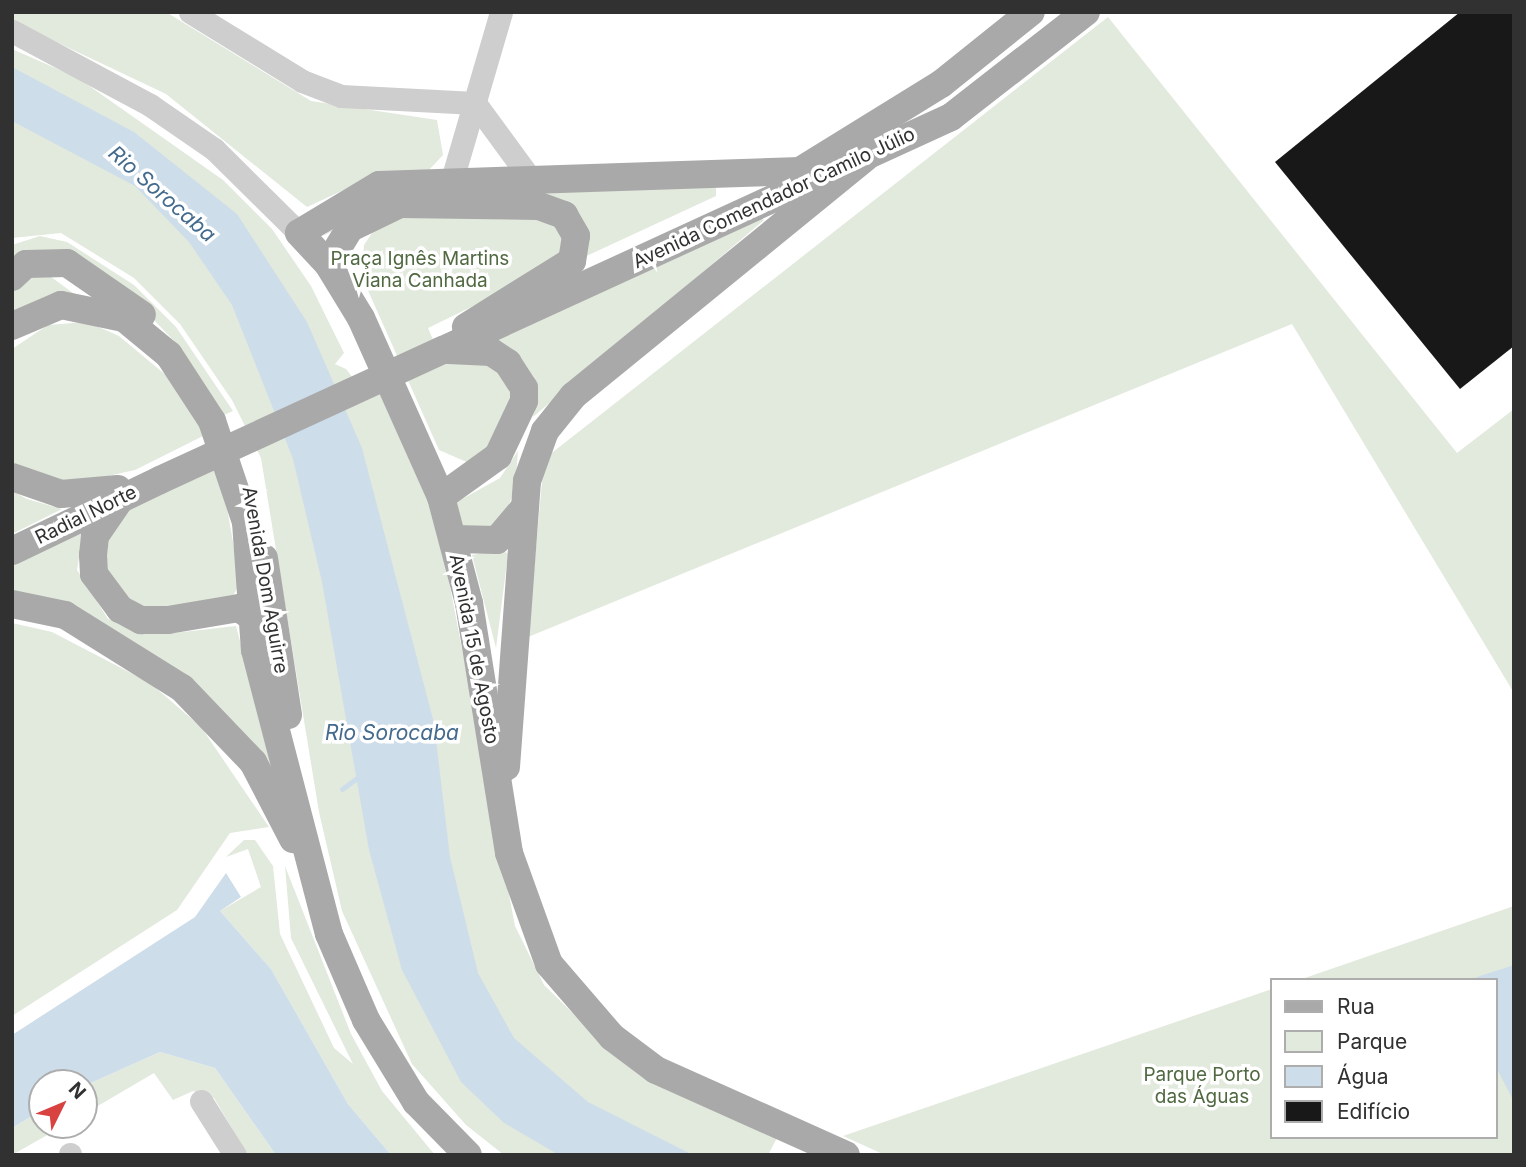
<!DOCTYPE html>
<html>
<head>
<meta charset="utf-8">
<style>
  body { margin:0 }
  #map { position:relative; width:1526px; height:1167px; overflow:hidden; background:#fff; font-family:Inter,sans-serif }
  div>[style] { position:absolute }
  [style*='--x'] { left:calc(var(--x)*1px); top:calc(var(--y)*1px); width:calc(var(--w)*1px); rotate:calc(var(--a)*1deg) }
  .green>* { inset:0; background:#e2e9dd }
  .water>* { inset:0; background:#ceddea }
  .stream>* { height:4.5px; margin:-2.25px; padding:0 2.25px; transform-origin:2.25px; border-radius:2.25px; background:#ceddea }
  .building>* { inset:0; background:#181818 }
  .minor>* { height:23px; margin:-11.5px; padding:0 11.5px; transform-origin:11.5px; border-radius:11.5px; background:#cecece }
  .major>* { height:28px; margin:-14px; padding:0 14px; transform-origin:14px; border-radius:14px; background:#a9a9a9 }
  .major-bridge>* { height:28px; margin:-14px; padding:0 14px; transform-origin:14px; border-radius:14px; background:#a9a9a9 }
  span { translate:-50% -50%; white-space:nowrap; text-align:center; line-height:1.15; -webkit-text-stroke:7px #fff; paint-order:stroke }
  .street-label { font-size:19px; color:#313131 }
  .park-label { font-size:19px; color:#506941 }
  .water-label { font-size:21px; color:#446b8d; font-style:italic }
  .frame { position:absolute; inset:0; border:14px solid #313131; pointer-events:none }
  .legend { position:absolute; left:1270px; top:978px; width:228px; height:161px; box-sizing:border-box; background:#fff; border:2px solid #adadad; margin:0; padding:9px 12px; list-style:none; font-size:21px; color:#313131 }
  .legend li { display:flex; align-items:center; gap:14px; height:35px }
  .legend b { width:35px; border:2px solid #adadad }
  .north { position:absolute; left:28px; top:1069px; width:70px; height:70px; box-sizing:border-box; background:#fff; border:2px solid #adadad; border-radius:50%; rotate:47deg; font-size:19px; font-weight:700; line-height:28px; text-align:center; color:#313131 }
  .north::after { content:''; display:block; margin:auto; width:24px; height:32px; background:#d84342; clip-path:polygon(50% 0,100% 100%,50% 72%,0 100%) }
</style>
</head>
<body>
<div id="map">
  <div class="green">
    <i style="clip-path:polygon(12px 12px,166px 12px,311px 101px,437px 120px,443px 155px,427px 172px,361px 182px,307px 207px,166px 94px,12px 21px)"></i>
    <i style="clip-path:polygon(1108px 17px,1457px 453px,1514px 409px,1514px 693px,1292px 324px,528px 637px,544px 459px)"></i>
    <i style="clip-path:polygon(12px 49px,78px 78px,223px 180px,272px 229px,311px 286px,344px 353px,335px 364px,346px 369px,363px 391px,381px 385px,416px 462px,442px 545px,515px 926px,544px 985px,599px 1039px,778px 1136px,768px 1155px,504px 1155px,466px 1125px,412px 1064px,342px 911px,319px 812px,261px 458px,232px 400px,180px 324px,134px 278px,61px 233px,12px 238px)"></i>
    <i style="clip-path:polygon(716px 187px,716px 196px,580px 259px,575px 213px,396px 197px,323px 236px,371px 197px)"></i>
    <i style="clip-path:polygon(400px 214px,551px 219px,567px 237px,565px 254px,539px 274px,428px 328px,440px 356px,501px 364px,515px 396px,500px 437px,469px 463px,439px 450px,362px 277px,364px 245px,378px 224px)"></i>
    <i style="clip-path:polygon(759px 218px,764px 220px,533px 417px,535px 401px,492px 341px)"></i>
    <i style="clip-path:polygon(40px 236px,67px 242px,134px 285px,176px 327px,233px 411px,224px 415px,175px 342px,136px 301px,115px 287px,12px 263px,12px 245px)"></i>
    <i style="clip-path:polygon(43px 271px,77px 296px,12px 317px,12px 287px)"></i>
    <i style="clip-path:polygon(87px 322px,119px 336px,173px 381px,205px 435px,135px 470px,63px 486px,12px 464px,12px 349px,48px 325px)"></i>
    <i style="clip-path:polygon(518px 451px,515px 488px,501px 528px,464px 532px,455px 503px,500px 478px)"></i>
    <i style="clip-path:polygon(218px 457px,240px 582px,232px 598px,152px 614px,104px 580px,101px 537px,111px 518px)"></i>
    <i style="clip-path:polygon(12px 491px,27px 499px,62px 509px,12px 534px)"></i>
    <i style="clip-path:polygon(84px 527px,77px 570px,108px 619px,165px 634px,236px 626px,286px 815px,208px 701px,12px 596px,12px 561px)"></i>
    <i style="clip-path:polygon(503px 550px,508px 554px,496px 648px,472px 555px)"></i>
    <i style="clip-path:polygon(12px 623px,52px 632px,150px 683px,201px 727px,269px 827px,230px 833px,177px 910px,12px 1016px)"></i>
    <i style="clip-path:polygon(244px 840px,255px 840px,273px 866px,280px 934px,334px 1048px,353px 1064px,291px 938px,285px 866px,351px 1034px,382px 1091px,435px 1155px,391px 1155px,348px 1104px,271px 969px,220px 911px,261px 887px,248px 849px,226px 857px)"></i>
    <i style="clip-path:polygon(1514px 906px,1514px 1155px,885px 1155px,843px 1136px,1272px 989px,1272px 1137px,1496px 1137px,1496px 980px,1299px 980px)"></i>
    <i style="clip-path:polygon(160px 1052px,215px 1068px,276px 1155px,248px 1155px,214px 1098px,193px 1091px,173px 1100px,154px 1073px,84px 1114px,84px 1086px)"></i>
    <i style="clip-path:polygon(42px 1110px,42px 1125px,65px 1125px,12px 1155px,12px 1128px)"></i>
  </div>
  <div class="water">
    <i style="clip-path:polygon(12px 67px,134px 132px,237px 214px,307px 322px,362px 448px,434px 723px,450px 857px,478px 973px,514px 1038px,588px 1102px,693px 1155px,559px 1155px,504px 1123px,461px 1082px,402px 970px,369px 850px,322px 582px,293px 459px,232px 305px,189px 242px,135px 186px,12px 121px)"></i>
    <i style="clip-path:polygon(226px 873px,241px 897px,220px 911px,271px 969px,348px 1104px,391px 1155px,276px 1155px,215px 1068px,160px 1052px,84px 1086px,42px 1083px,42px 1110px,12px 1128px,12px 1035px,195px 917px)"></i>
    <i style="clip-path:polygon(1514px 965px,1514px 1102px,1496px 1067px,1496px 980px,1468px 980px)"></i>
  </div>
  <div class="stream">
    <i style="--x:342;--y:789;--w:24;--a:-36"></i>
  </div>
  <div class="building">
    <i style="clip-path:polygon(1460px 12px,1514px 12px,1514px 346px,1460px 389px,1275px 162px)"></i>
  </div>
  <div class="minor">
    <i style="--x:190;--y:12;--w:132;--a:31.6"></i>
    <i style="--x:302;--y:81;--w:42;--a:21"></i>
    <i style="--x:341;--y:96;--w:134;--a:3"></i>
    <i style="--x:12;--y:31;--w:157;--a:28.2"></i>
    <i style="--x:150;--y:105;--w:78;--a:34.5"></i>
    <i style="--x:214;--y:149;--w:120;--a:44.7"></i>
    <i style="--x:475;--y:103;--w:97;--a:53.8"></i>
    <i style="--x:451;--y:183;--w:178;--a:-73.7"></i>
    <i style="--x:201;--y:1101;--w:64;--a:57.8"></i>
    <i style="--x:70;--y:1154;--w:1;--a:90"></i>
  </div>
  <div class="major">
    <i style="--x:800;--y:171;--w:421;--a:178.1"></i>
    <i style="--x:379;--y:185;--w:93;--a:149"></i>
    <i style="--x:299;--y:233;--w:42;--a:46.9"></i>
    <i style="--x:328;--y:264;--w:63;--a:58.6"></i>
    <i style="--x:361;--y:318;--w:196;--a:65.9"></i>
    <i style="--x:441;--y:497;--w:110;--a:75.2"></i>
    <i style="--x:469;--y:603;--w:253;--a:80.9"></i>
    <i style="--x:509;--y:853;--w:118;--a:70.2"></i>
    <i style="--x:549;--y:964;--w:96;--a:49.2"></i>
    <i style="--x:612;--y:1037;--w:55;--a:36.9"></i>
    <i style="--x:656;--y:1070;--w:208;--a:24.1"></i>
    <i style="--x:800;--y:171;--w:166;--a:-31.7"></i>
    <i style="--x:941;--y:84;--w:115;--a:-38.7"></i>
    <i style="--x:328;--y:264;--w:42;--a:-58.6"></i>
    <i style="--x:350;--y:228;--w:55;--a:-25.6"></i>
    <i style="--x:400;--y:204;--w:139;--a:0.8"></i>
    <i style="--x:539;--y:206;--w:27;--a:20"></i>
    <i style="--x:564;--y:215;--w:24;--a:60"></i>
    <i style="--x:576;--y:236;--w:25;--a:99"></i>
    <i style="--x:572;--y:261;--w:125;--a:148.1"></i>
    <i style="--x:12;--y:277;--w:19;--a:-43"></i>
    <i style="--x:26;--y:264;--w:41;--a:-1.4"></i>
    <i style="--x:67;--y:263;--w:91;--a:34.7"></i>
    <i style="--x:12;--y:326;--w:53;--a:-23.2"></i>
    <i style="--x:61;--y:305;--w:64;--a:11.7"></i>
    <i style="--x:124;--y:318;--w:58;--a:39.4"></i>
    <i style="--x:169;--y:355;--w:79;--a:56.9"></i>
    <i style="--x:212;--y:421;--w:107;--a:71.4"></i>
    <i style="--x:246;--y:522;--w:128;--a:86"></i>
    <i style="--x:255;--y:650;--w:293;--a:75.4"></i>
    <i style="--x:329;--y:934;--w:94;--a:66.7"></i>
    <i style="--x:366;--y:1020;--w:96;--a:58.6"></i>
    <i style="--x:416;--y:1102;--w:74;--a:45.5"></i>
    <i style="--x:443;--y:350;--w:559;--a:-24.64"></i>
    <i style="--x:951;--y:117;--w:171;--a:-37.9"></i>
    <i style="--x:12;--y:477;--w:52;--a:19.1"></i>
    <i style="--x:61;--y:494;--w:57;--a:-5"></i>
    <i style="--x:441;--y:497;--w:70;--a:-35.7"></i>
    <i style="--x:498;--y:456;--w:61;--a:-64.7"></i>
    <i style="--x:524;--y:401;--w:13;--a:-90"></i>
    <i style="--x:524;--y:388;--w:30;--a:-123"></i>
    <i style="--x:508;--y:363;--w:20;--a:-147"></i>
    <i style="--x:491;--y:352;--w:42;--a:-177.3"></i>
    <i style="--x:121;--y:498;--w:46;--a:124.4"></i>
    <i style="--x:95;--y:536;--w:19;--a:96"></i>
    <i style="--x:93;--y:555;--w:19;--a:87"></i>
    <i style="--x:94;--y:574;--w:44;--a:53.4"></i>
    <i style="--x:120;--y:609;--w:24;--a:28"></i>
    <i style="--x:141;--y:620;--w:27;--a:0"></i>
    <i style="--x:168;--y:620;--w:72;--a:-9.6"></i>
    <i style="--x:239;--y:608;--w:29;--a:35"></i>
    <i style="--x:453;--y:539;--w:44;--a:1.3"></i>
    <i style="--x:497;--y:540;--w:43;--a:-49.7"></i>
    <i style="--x:12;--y:551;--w:164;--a:-25.6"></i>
    <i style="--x:264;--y:558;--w:159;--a:81.3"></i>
    <i style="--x:12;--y:604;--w:54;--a:11.7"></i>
    <i style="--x:65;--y:615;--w:138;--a:32"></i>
    <i style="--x:182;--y:688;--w:103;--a:46.2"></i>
    <i style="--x:253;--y:762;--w:87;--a:62.5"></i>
    <i style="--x:506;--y:767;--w:287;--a:-85.8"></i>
    <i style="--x:527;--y:481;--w:53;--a:-70.2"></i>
    <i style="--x:545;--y:431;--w:45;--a:-51.3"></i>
    <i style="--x:573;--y:396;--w:378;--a:-39.2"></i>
  </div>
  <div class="major-bridge">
    <i style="--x:160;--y:480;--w:311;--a:-24.7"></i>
  </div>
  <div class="street-label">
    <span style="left:774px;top:198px;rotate:-25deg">Avenida Comendador Camilo Júlio</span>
    <span style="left:86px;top:515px;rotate:-26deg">Radial Norte</span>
    <span style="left:265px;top:580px;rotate:80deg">Avenida Dom Aguirre</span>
    <span style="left:474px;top:649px;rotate:79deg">Avenida 15 de Agosto</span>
  </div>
  <div class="park-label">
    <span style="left:420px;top:270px">Praça Ignês Martins<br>Viana Canhada</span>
    <span style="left:1202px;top:1086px">Parque Porto<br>das Águas</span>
  </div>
  <div class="water-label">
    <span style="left:162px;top:194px;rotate:41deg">Rio Sorocaba</span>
    <span style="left:392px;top:733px">Rio Sorocaba</span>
  </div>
  <div class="frame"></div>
  <ul class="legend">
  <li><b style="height:9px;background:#a9a9a9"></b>Rua</li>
  <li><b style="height:19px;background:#e2e9dd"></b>Parque</li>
  <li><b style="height:19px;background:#ceddea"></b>Água</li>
  <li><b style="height:19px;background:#181818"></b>Edifício</li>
  </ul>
  <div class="north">N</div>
</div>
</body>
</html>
